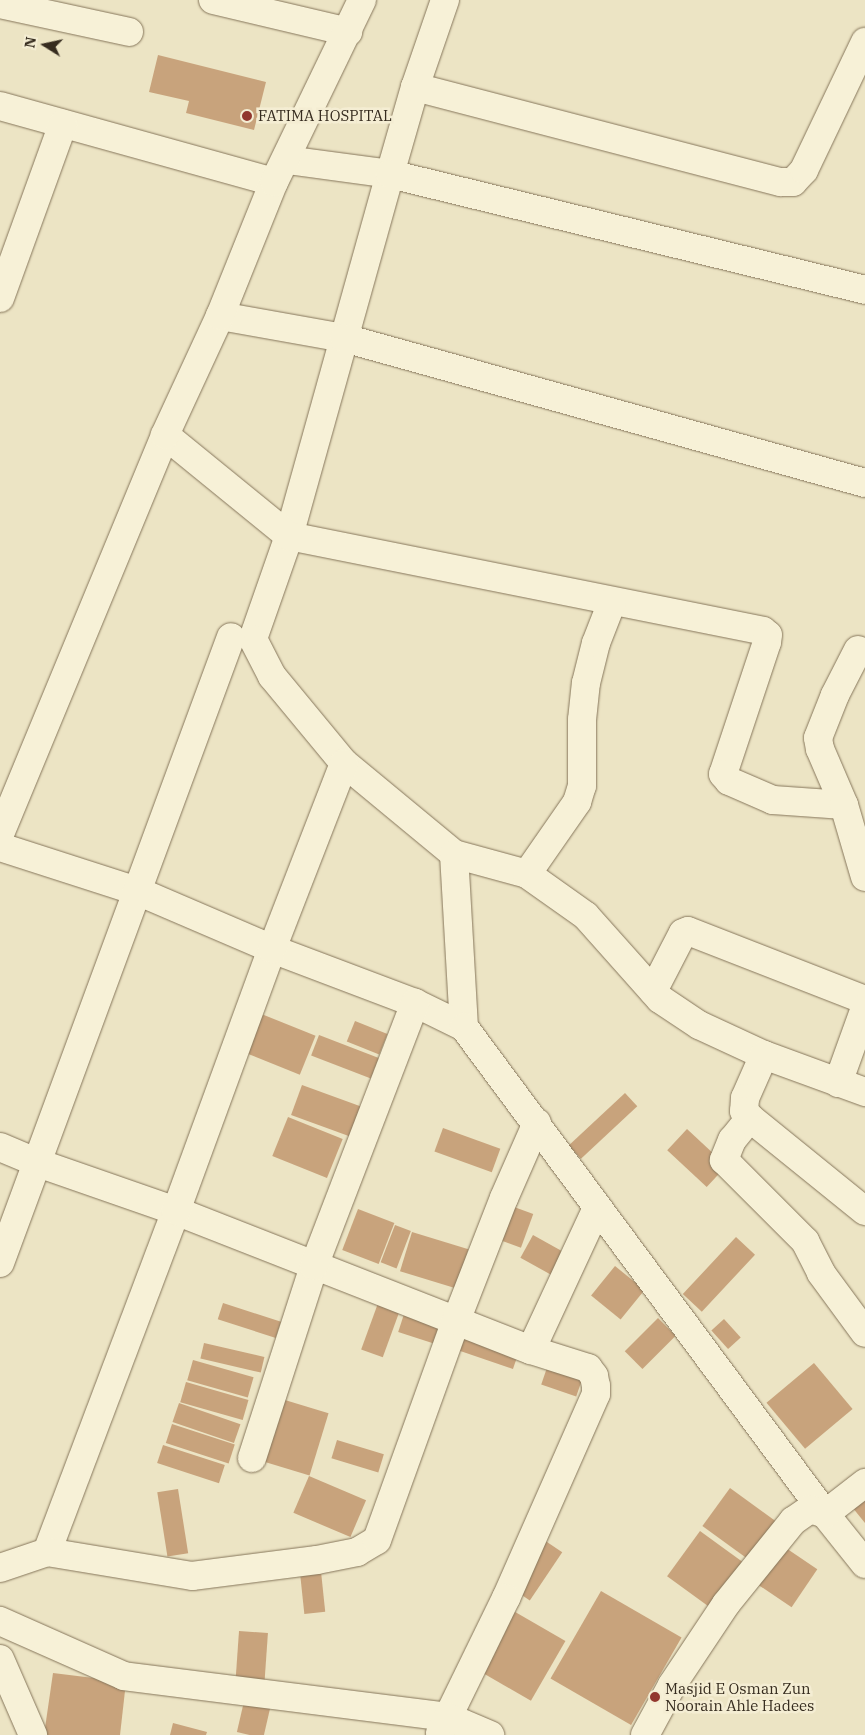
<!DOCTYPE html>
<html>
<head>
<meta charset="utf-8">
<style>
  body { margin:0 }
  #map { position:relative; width:865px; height:1735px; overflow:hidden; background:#ece4c4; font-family:"IBM Plex Serif",serif }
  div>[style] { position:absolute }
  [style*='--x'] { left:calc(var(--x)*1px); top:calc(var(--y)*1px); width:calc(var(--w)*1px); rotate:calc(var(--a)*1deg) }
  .building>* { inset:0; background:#c8a37c; transform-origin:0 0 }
  .roads { filter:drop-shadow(0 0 1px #86765b) drop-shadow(0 0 1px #86765b) }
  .street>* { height:28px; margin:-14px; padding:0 14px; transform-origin:14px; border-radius:14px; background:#f7f1d7 }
  .secondary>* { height:28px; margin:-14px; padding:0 14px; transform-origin:14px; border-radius:14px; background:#f7f1d7 }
  .dots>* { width:14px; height:14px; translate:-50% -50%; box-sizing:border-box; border:2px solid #f4edd3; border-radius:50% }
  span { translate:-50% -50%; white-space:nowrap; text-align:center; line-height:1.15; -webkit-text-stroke:5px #f4edd3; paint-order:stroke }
  .poi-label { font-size:15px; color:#362c1f }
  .left { translate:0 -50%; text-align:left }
  .north { position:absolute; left:20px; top:20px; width:50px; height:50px; -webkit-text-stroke:4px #f4edd3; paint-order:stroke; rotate:280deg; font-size:14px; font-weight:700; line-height:20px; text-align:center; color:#362c1f }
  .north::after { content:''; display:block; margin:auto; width:18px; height:22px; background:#362c1f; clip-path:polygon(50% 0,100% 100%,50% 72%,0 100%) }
</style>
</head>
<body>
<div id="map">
  <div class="building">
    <i style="clip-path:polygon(158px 55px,266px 82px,254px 130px,186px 113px,189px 101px,149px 92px)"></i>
    <i style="left:259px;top:1013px;width:61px;height:42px;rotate:22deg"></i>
    <i style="left:355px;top:1021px;width:35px;height:22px;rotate:22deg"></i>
    <i style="left:319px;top:1035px;width:64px;height:22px;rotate:21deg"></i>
    <i style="left:302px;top:1085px;width:65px;height:32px;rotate:20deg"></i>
    <i style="left:625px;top:1093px;width:18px;height:77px;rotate:47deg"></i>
    <i style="left:288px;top:1117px;width:59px;height:42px;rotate:22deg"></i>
    <i style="left:443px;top:1128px;width:61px;height:25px;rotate:20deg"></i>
    <i style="left:687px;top:1129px;width:54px;height:29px;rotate:43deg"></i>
    <i style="left:506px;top:1204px;width:29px;height:36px;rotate:20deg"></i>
    <i style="left:358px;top:1209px;width:39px;height:44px;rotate:21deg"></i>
    <i style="left:395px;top:1225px;width:17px;height:40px;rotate:21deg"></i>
    <i style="left:412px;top:1232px;width:59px;height:41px;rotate:17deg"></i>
    <i style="left:533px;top:1235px;width:37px;height:26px;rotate:29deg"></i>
    <i style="left:736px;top:1237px;width:26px;height:78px;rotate:43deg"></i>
    <i style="left:615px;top:1266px;width:38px;height:38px;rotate:39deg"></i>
    <i style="left:381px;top:1295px;width:23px;height:58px;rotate:20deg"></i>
    <i style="left:223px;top:1303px;width:61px;height:17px;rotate:18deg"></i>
    <i style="left:405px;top:1311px;width:39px;height:22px;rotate:18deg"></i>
    <i style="left:658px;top:1318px;width:25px;height:47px;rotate:45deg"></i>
    <i style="left:724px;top:1319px;width:25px;height:17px;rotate:48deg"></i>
    <i style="left:458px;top:1329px;width:65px;height:20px;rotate:19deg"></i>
    <i style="left:204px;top:1343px;width:62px;height:16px;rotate:13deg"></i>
    <i style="left:550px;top:1359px;width:37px;height:27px;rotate:19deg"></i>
    <i style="left:193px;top:1360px;width:63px;height:21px;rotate:16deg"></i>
    <i style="left:814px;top:1363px;width:60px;height:62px;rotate:50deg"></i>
    <i style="left:186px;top:1382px;width:65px;height:21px;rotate:16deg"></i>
    <i style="left:275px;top:1397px;width:56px;height:65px;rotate:17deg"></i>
    <i style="left:179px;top:1403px;width:65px;height:20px;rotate:19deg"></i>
    <i style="left:172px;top:1424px;width:66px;height:20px;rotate:18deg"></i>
    <i style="left:337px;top:1440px;width:49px;height:19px;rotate:17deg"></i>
    <i style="left:163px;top:1445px;width:65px;height:19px;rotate:18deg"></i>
    <i style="left:309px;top:1476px;width:62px;height:40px;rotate:23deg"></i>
    <i style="left:730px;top:1488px;width:57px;height:47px;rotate:36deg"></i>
    <i style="clip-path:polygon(865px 1488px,865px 1523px,848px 1502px)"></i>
    <i style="left:178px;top:1489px;width:65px;height:21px;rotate:81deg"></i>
    <i style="left:700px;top:1531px;width:57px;height:56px;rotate:36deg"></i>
    <i style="left:544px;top:1540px;width:22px;height:58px;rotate:34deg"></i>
    <i style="left:780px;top:1544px;width:45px;height:46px;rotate:34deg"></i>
    <i style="left:320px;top:1562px;width:50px;height:21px;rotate:84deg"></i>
    <i style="left:601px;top:1591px;width:93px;height:101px;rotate:30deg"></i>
    <i style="left:510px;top:1609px;width:64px;height:69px;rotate:30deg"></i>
    <i style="left:239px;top:1631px;width:29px;height:47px;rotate:4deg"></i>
    <i style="clip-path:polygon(53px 1673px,126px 1682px,120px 1735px,44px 1735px)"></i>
    <i style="left:245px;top:1697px;width:27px;height:36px;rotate:13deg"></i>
    <i style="clip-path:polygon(173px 1723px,207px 1732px,206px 1735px,170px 1735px)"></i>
  </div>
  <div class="roads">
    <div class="street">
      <i style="--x:213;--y:0;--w:139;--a:13.3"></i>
      <i style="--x:445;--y:0;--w:92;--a:109"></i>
      <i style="--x:415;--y:87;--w:91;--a:106"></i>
      <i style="--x:390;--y:174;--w:376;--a:105.6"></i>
      <i style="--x:289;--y:536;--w:109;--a:109.3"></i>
      <i style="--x:253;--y:639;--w:42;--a:62.8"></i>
      <i style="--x:272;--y:676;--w:113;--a:50.4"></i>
      <i style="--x:344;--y:763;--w:143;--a:39.6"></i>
      <i style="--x:454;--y:854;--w:173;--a:86.7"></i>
      <i style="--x:0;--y:4;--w:132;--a:12.2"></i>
      <i style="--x:415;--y:87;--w:378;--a:14.6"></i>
      <i style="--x:781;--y:182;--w:12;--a:0"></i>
      <i style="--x:793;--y:182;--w:16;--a:-47"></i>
      <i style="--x:804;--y:170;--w:142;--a:-64.5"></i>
      <i style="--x:0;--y:106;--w:284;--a:15.5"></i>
      <i style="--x:287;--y:160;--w:104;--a:7.7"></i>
      <i style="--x:390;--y:174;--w:489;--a:13.7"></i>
      <i style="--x:0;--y:298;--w:185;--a:-70.1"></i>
      <i style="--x:220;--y:316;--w:126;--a:10.1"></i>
      <i style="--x:344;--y:338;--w:541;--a:15.55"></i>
      <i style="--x:165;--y:435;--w:160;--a:39.2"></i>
      <i style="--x:289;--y:536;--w:483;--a:11.3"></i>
      <i style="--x:763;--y:631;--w:6;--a:39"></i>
      <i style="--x:768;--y:635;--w:7;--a:98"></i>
      <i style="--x:767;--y:642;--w:139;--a:108.4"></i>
      <i style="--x:723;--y:774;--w:9;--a:49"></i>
      <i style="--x:729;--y:781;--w:48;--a:23.4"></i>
      <i style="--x:773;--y:800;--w:71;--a:4"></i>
      <i style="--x:858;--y:650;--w:51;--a:117.1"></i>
      <i style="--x:835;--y:695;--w:46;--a:111.6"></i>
      <i style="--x:818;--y:738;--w:11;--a:80"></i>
      <i style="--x:820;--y:749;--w:61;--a:66.8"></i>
      <i style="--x:844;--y:805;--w:75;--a:73.7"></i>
      <i style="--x:0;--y:847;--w:144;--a:17.8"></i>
      <i style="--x:137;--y:891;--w:147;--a:23.2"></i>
      <i style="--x:272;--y:949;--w:153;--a:20.7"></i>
      <i style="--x:415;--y:1003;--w:55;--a:26.1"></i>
      <i style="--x:464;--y:1027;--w:606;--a:53.45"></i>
      <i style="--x:825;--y:1514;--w:64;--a:51.3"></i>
      <i style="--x:454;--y:854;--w:76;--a:15.3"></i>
      <i style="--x:527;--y:874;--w:72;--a:35.4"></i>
      <i style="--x:586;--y:916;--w:111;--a:48.3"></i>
      <i style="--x:660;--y:999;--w:47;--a:33.7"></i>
      <i style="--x:699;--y:1025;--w:72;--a:24.8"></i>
      <i style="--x:764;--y:1055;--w:108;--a:20.1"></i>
      <i style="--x:527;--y:874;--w:88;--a:-55.2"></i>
      <i style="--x:577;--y:802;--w:17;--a:-73"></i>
      <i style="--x:582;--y:786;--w:66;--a:-90"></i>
      <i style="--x:582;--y:720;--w:37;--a:-84"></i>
      <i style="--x:586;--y:683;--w:41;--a:-76"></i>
      <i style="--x:596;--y:643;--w:44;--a:-68.7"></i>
      <i style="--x:653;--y:991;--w:65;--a:-62.7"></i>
      <i style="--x:683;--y:933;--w:5;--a:-22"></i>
      <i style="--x:688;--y:931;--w:190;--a:21.3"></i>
      <i style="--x:764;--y:1055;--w:47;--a:113.8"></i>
      <i style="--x:745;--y:1098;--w:13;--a:94"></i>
      <i style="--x:744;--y:1111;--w:9;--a:49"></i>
      <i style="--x:750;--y:1118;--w:148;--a:39"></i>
      <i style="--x:838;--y:1083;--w:80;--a:-70.2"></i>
      <i style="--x:750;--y:1118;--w:28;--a:129"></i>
      <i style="--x:732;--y:1140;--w:22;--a:112"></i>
      <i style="--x:724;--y:1160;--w:115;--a:45"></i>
      <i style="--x:805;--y:1241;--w:36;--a:63"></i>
      <i style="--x:821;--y:1273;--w:74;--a:53.7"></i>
      <i style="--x:0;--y:1147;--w:41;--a:22.8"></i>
      <i style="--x:38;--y:1163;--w:146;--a:19.2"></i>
      <i style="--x:176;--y:1211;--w:381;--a:21.4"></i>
      <i style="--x:531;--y:1350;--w:60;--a:17.5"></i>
      <i style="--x:588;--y:1368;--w:10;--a:53"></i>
      <i style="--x:594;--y:1376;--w:10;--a:79"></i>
      <i style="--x:596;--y:1386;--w:8;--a:90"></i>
      <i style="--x:596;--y:1394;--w:223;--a:113.8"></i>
      <i style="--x:506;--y:1598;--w:132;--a:116"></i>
      <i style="--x:448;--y:1717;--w:327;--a:-172.8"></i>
      <i style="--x:124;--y:1676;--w:136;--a:-156.1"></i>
      <i style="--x:0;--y:1263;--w:667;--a:-69.75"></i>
      <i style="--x:531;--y:1350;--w:157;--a:-65.1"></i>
      <i style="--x:252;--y:1458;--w:202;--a:-72.1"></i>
      <i style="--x:314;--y:1266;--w:282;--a:-69"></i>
      <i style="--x:47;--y:1552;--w:365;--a:-69.3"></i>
      <i style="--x:176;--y:1211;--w:279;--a:-69.9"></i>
      <i style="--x:272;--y:949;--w:199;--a:-68.8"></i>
      <i style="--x:0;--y:1568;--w:50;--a:-18.8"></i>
      <i style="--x:47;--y:1552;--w:147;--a:9.4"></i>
      <i style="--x:192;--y:1576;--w:126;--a:-7.3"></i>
      <i style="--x:317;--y:1560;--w:41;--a:-11.3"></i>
      <i style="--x:357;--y:1552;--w:23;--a:-31"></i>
      <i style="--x:377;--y:1540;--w:233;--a:-70.2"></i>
      <i style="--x:456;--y:1321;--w:132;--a:-68.7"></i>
      <i style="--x:504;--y:1198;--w:82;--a:-66.3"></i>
      <i style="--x:0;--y:1659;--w:83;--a:66.5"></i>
      <i style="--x:440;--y:1733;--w:18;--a:-63"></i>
      <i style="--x:448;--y:1717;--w:46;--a:23.2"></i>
      <i style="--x:645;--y:1735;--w:57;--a:-61.6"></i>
      <i style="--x:672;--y:1685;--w:97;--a:-56.3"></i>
      <i style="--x:726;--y:1604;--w:107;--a:-51.1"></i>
      <i style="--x:793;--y:1521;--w:21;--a:-35"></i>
      <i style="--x:810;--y:1509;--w:16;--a:18"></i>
      <i style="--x:825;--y:1514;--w:51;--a:-37.8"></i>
    </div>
    <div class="secondary">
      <i style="--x:0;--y:834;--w:432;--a:-67.5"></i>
      <i style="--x:165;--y:435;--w:131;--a:-65.2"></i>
      <i style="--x:220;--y:316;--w:144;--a:-68.1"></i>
      <i style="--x:274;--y:182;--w:202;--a:-64.2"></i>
    </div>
  </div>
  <div class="dots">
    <i style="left:247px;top:116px;background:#92372e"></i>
    <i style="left:655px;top:1697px;background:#92372e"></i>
  </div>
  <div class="poi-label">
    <span class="left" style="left:258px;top:116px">FATIMA HOSPITAL</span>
    <span class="left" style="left:665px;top:1697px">Masjid E Osman Zun<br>Noorain Ahle Hadees</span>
  </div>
  <div class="north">N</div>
</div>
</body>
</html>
